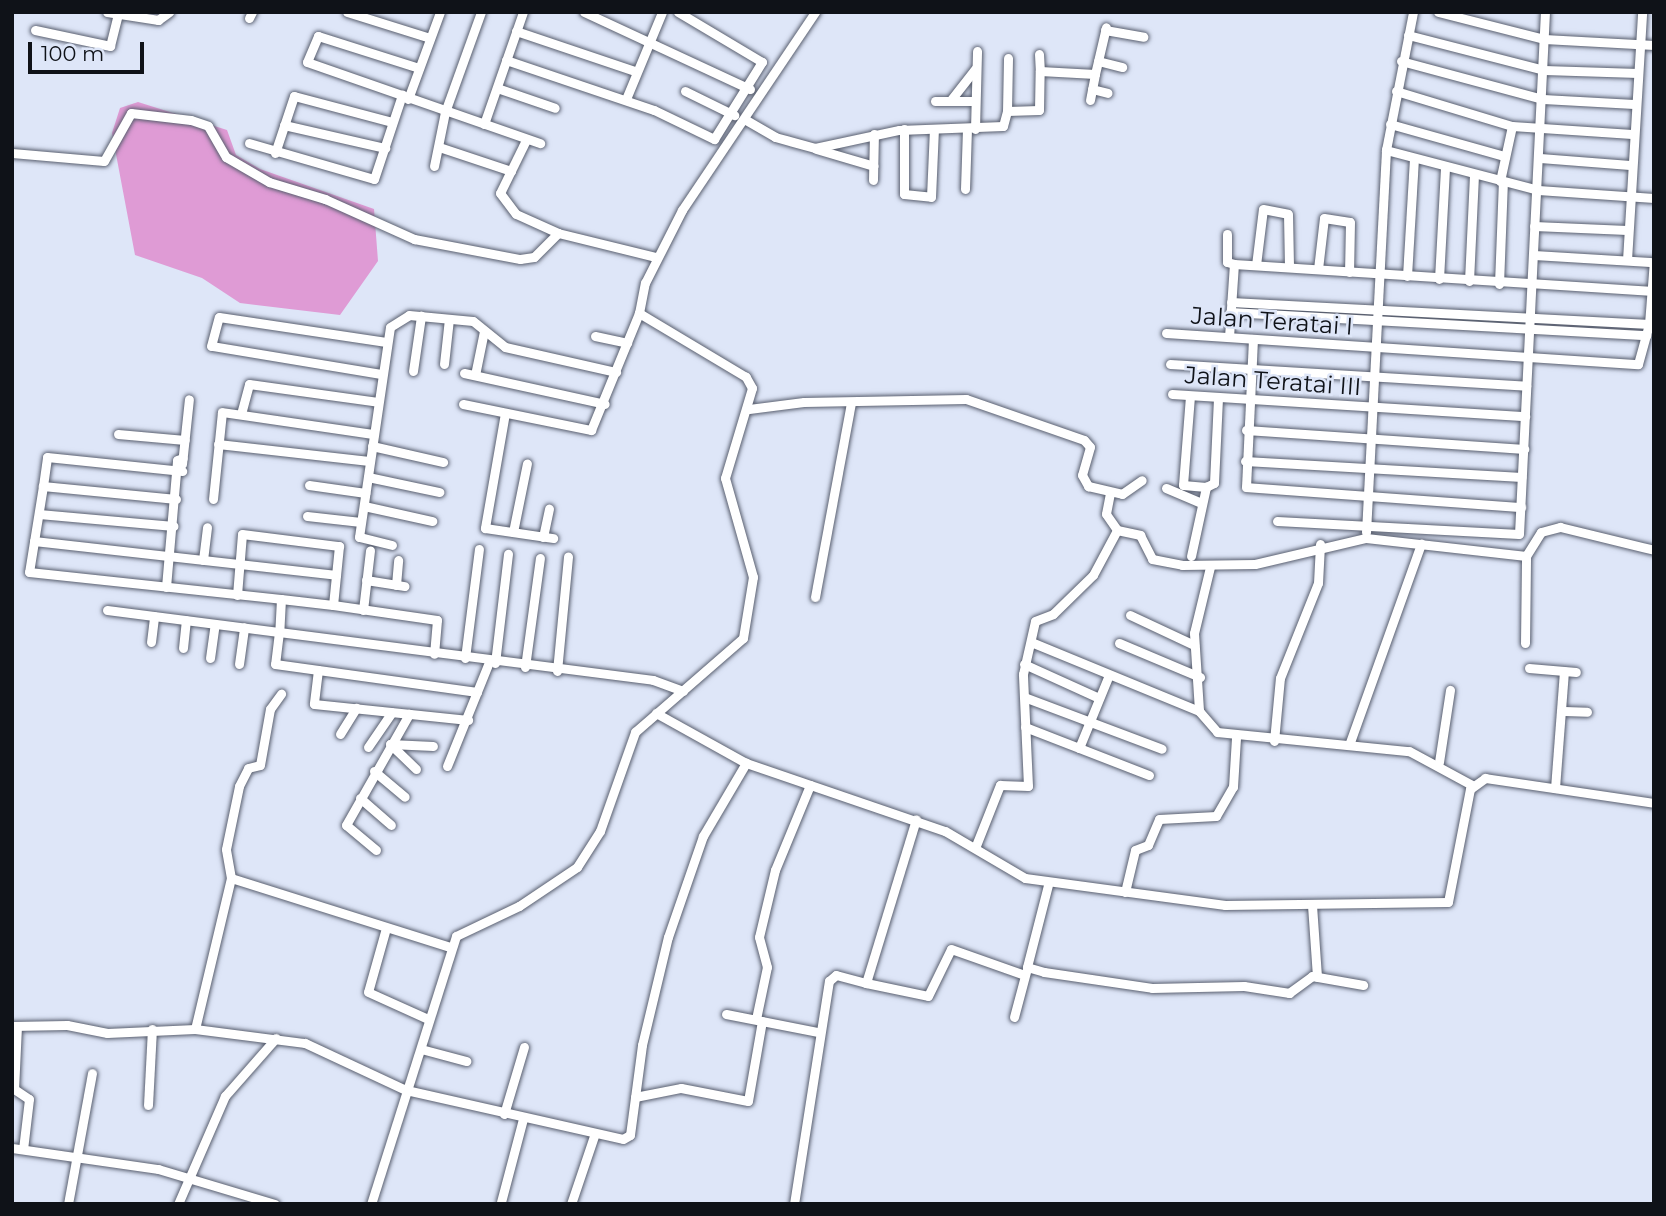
<!DOCTYPE html>
<html>
<head>
<meta charset="utf-8">
<style>
  body { margin:0 }
  #map { position:relative; width:1666px; height:1216px; overflow:hidden; background:#dee6f8; font-family:Montserrat,sans-serif }
  div>[style] { position:absolute }
  [style*='--x'] { left:calc(var(--x)*1px); top:calc(var(--y)*1px); width:calc(var(--w)*1px); rotate:calc(var(--a)*1deg) }
  .green>* { inset:0; background:#df9bd5 }
  .roads { filter:drop-shadow(0 0 2px #595f6f) drop-shadow(0 0 2px #595f6f) }
  .minor>* { height:9px; margin:-4.5px; padding:0 4.5px; transform-origin:4.5px; border-radius:4.5px; background:#fff }
  span { translate:-50% -50%; white-space:nowrap; text-align:center; line-height:1.15; -webkit-text-stroke:5px #dee6f8; paint-order:stroke }
  .street-label { font-size:24px; color:#0f1218 }
  .frame { position:absolute; inset:0; border:14px solid #0f1218; pointer-events:none }
  .scale { position:absolute; left:28px; top:42px; width:116px; height:32px; box-sizing:border-box; border:4px solid #0f1218; border-top:0; padding-left:9px; font-size:21px; line-height:24px; white-space:nowrap; color:#0f1218; -webkit-text-stroke:5px #dee6f8; paint-order:stroke }
</style>
</head>
<body>
<div id="map">
  <div class="green">
    <i style="clip-path:polygon(138px 102px,227px 130px,236px 155px,260px 169px,374px 209px,378px 261px,340px 315px,240px 303px,202px 278px,135px 255px,112px 133px,120px 108px)"></i>
  </div>
  <div class="roads">
    <div class="minor">
      <i style="--x:107;--y:12;--w:52;--a:8.9"></i>
      <i style="--x:158;--y:20;--w:14;--a:-36"></i>
      <i style="--x:347;--y:12;--w:87;--a:17.4"></i>
      <i style="--x:584;--y:12;--w:183;--a:24.9"></i>
      <i style="--x:1438;--y:12;--w:109;--a:14.3"></i>
      <i style="--x:1544;--y:39;--w:110;--a:3.1"></i>
      <i style="--x:249;--y:18;--w:7;--a:-63"></i>
      <i style="--x:35;--y:30;--w:77;--a:12"></i>
      <i style="--x:110;--y:46;--w:32;--a:-76"></i>
      <i style="--x:1105;--y:30;--w:39;--a:10"></i>
      <i style="--x:516;--y:31;--w:126;--a:18.6"></i>
      <i style="--x:1408;--y:35;--w:140;--a:14.4"></i>
      <i style="--x:1544;--y:70;--w:94;--a:1.8"></i>
      <i style="--x:1039;--y:54;--w:17;--a:87"></i>
      <i style="--x:506;--y:60;--w:156;--a:18.7"></i>
      <i style="--x:654;--y:110;--w:67;--a:25.8"></i>
      <i style="--x:714;--y:139;--w:91;--a:-58.1"></i>
      <i style="--x:762;--y:62;--w:98;--a:-149.2"></i>
      <i style="--x:1098;--y:61;--w:25;--a:14"></i>
      <i style="--x:1401;--y:61;--w:147;--a:15"></i>
      <i style="--x:1543;--y:99;--w:91;--a:3.1"></i>
      <i style="--x:419;--y:68;--w:106;--a:-162.4"></i>
      <i style="--x:318;--y:36;--w:28;--a:113"></i>
      <i style="--x:307;--y:62;--w:247;--a:19.2"></i>
      <i style="--x:497;--y:88;--w:61;--a:19"></i>
      <i style="--x:1092;--y:89;--w:16;--a:14"></i>
      <i style="--x:685;--y:91;--w:55;--a:26.1"></i>
      <i style="--x:1396;--y:91;--w:121;--a:16.8"></i>
      <i style="--x:1512;--y:126;--w:120;--a:3.8"></i>
      <i style="--x:408;--y:99;--w:93;--a:-69.8"></i>
      <i style="--x:626;--y:99;--w:94;--a:-67.5"></i>
      <i style="--x:1090;--y:100;--w:26;--a:-79"></i>
      <i style="--x:935;--y:101;--w:40;--a:0"></i>
      <i style="--x:950;--y:101;--w:41;--a:-52"></i>
      <i style="--x:1007;--y:111;--w:53;--a:-88.9"></i>
      <i style="--x:746;--y:120;--w:34;--a:30"></i>
      <i style="--x:775;--y:137;--w:41;--a:15.4"></i>
      <i style="--x:815;--y:148;--w:86;--a:-12.1"></i>
      <i style="--x:899;--y:130;--w:104;--a:-2.2"></i>
      <i style="--x:1003;--y:126;--w:16;--a:-75"></i>
      <i style="--x:1007;--y:111;--w:32;--a:-2"></i>
      <i style="--x:1039;--y:110;--w:39;--a:-89"></i>
      <i style="--x:1040;--y:71;--w:55;--a:3.1"></i>
      <i style="--x:1095;--y:74;--w:48;--a:-76.8"></i>
      <i style="--x:484;--y:124;--w:119;--a:-70.8"></i>
      <i style="--x:1390;--y:124;--w:118;--a:15.7"></i>
      <i style="--x:284;--y:125;--w:104;--a:12.8"></i>
      <i style="--x:904;--y:129;--w:65;--a:90"></i>
      <i style="--x:904;--y:194;--w:27;--a:6"></i>
      <i style="--x:931;--y:197;--w:68;--a:-87.5"></i>
      <i style="--x:975;--y:129;--w:78;--a:-88.5"></i>
      <i style="--x:526;--y:140;--w:59;--a:116.1"></i>
      <i style="--x:500;--y:193;--w:26;--a:53"></i>
      <i style="--x:516;--y:214;--w:46;--a:24.3"></i>
      <i style="--x:558;--y:233;--w:101;--a:13.8"></i>
      <i style="--x:249;--y:143;--w:130;--a:16.1"></i>
      <i style="--x:374;--y:179;--w:89;--a:-71.6"></i>
      <i style="--x:439;--y:147;--w:76;--a:18.4"></i>
      <i style="--x:816;--y:149;--w:60;--a:16.3"></i>
      <i style="--x:1386;--y:150;--w:157;--a:14.7"></i>
      <i style="--x:1538;--y:190;--w:116;--a:3.9"></i>
      <i style="--x:12;--y:153;--w:92;--a:5"></i>
      <i style="--x:104;--y:161;--w:55;--a:-60.6"></i>
      <i style="--x:131;--y:113;--w:60;--a:6.7"></i>
      <i style="--x:191;--y:120;--w:18;--a:19"></i>
      <i style="--x:208;--y:126;--w:36;--a:60"></i>
      <i style="--x:226;--y:157;--w:50;--a:30.2"></i>
      <i style="--x:269;--y:182;--w:59;--a:16.9"></i>
      <i style="--x:325;--y:199;--w:98;--a:24.2"></i>
      <i style="--x:414;--y:239;--w:108;--a:10.7"></i>
      <i style="--x:520;--y:259;--w:14;--a:-8"></i>
      <i style="--x:534;--y:257;--w:34;--a:-45"></i>
      <i style="--x:275;--y:153;--w:60;--a:-71.6"></i>
      <i style="--x:294;--y:96;--w:101;--a:14.9"></i>
      <i style="--x:1540;--y:158;--w:90;--a:4.4"></i>
      <i style="--x:434;--y:166;--w:55;--a:-78.5"></i>
      <i style="--x:445;--y:112;--w:106;--a:-70.2"></i>
      <i style="--x:873;--y:180;--w:46;--a:-88.8"></i>
      <i style="--x:1500;--y:181;--w:56;--a:-77.7"></i>
      <i style="--x:965;--y:189;--w:60;--a:-88.1"></i>
      <i style="--x:1534;--y:226;--w:93;--a:2.5"></i>
      <i style="--x:1227;--y:234;--w:28;--a:90"></i>
      <i style="--x:1227;--y:262;--w:7;--a:16"></i>
      <i style="--x:1234;--y:264;--w:416;--a:3.7"></i>
      <i style="--x:1534;--y:255;--w:116;--a:3.5"></i>
      <i style="--x:1627;--y:260;--w:248;--a:-86.5"></i>
      <i style="--x:1256;--y:265;--w:56;--a:-82.9"></i>
      <i style="--x:1263;--y:209;--w:25;--a:11"></i>
      <i style="--x:1288;--y:214;--w:52;--a:88.9"></i>
      <i style="--x:1318;--y:269;--w:51;--a:-83.3"></i>
      <i style="--x:1324;--y:218;--w:26;--a:9"></i>
      <i style="--x:1350;--y:222;--w:50;--a:91.1"></i>
      <i style="--x:1407;--y:276;--w:118;--a:-86.6"></i>
      <i style="--x:1439;--y:279;--w:112;--a:-86.9"></i>
      <i style="--x:1469;--y:281;--w:106;--a:-87.3"></i>
      <i style="--x:1499;--y:284;--w:103;--a:-87.8"></i>
      <i style="--x:1231;--y:302;--w:419;--a:3"></i>
      <i style="--x:1230;--y:312;--w:417;--a:3.2"></i>
      <i style="--x:1166;--y:333;--w:473;--a:3.8"></i>
      <i style="--x:1638;--y:364;--w:41;--a:-74.6"></i>
      <i style="--x:1649;--y:324;--w:63;--a:-85.5"></i>
      <i style="--x:595;--y:336;--w:33;--a:12"></i>
      <i style="--x:1229;--y:337;--w:73;--a:-86.1"></i>
      <i style="--x:1253;--y:339;--w:148;--a:92.7"></i>
      <i style="--x:1246;--y:487;--w:276;--a:4.2"></i>
      <i style="--x:444;--y:364;--w:45;--a:-83.7"></i>
      <i style="--x:1170;--y:364;--w:357;--a:3.5"></i>
      <i style="--x:413;--y:371;--w:56;--a:-81.7"></i>
      <i style="--x:464;--y:373;--w:144;--a:12.4"></i>
      <i style="--x:381;--y:374;--w:172;--a:-170.6"></i>
      <i style="--x:211;--y:346;--w:30;--a:-75"></i>
      <i style="--x:219;--y:317;--w:169;--a:8.5"></i>
      <i style="--x:475;--y:375;--w:45;--a:-78.4"></i>
      <i style="--x:1172;--y:394;--w:354;--a:3.6"></i>
      <i style="--x:1190;--y:396;--w:89;--a:94.5"></i>
      <i style="--x:1183;--y:485;--w:23;--a:5"></i>
      <i style="--x:1206;--y:487;--w:9;--a:-27"></i>
      <i style="--x:1214;--y:483;--w:85;--a:-87.3"></i>
      <i style="--x:463;--y:404;--w:131;--a:11.5"></i>
      <i style="--x:591;--y:430;--w:126;--a:-67.7"></i>
      <i style="--x:749;--y:409;--w:55;--a:-7.3"></i>
      <i style="--x:804;--y:402;--w:162;--a:-1.1"></i>
      <i style="--x:966;--y:399;--w:125;--a:19.2"></i>
      <i style="--x:1084;--y:440;--w:9;--a:49"></i>
      <i style="--x:1090;--y:447;--w:29;--a:106"></i>
      <i style="--x:1082;--y:475;--w:13;--a:61"></i>
      <i style="--x:1088;--y:486;--w:35;--a:13"></i>
      <i style="--x:1122;--y:494;--w:24;--a:-35"></i>
      <i style="--x:505;--y:413;--w:117;--a:99.9"></i>
      <i style="--x:485;--y:528;--w:69;--a:8.4"></i>
      <i style="--x:241;--y:414;--w:31;--a:-75"></i>
      <i style="--x:249;--y:384;--w:130;--a:7.9"></i>
      <i style="--x:1246;--y:430;--w:279;--a:3.9"></i>
      <i style="--x:118;--y:434;--w:67;--a:5.1"></i>
      <i style="--x:218;--y:444;--w:152;--a:6.4"></i>
      <i style="--x:372;--y:446;--w:73;--a:12.7"></i>
      <i style="--x:1245;--y:461;--w:277;--a:3.3"></i>
      <i style="--x:182;--y:464;--w:65;--a:-83.9"></i>
      <i style="--x:368;--y:477;--w:73;--a:11.9"></i>
      <i style="--x:309;--y:485;--w:57;--a:8.1"></i>
      <i style="--x:43;--y:486;--w:29;--a:-82"></i>
      <i style="--x:47;--y:457;--w:136;--a:5.9"></i>
      <i style="--x:1166;--y:488;--w:39;--a:23"></i>
      <i style="--x:1110;--y:493;--w:21;--a:101"></i>
      <i style="--x:1106;--y:514;--w:19;--a:55"></i>
      <i style="--x:1117;--y:530;--w:24;--a:12"></i>
      <i style="--x:1140;--y:535;--w:27;--a:63"></i>
      <i style="--x:1152;--y:559;--w:31;--a:11"></i>
      <i style="--x:1182;--y:565;--w:73;--a:-0.8"></i>
      <i style="--x:1255;--y:564;--w:114;--a:-13.2"></i>
      <i style="--x:1366;--y:538;--w:161;--a:6.4"></i>
      <i style="--x:1526;--y:556;--w:28;--a:-58"></i>
      <i style="--x:1541;--y:532;--w:20;--a:-15"></i>
      <i style="--x:1560;--y:527;--w:97;--a:13.7"></i>
      <i style="--x:176;--y:499;--w:134;--a:-174.4"></i>
      <i style="--x:43;--y:486;--w:87;--a:99.2"></i>
      <i style="--x:29;--y:572;--w:253;--a:6.1"></i>
      <i style="--x:281;--y:599;--w:33;--a:93"></i>
      <i style="--x:279;--y:632;--w:377;--a:7.3"></i>
      <i style="--x:653;--y:680;--w:32;--a:20"></i>
      <i style="--x:213;--y:499;--w:87;--a:-84.1"></i>
      <i style="--x:222;--y:412;--w:153;--a:8.3"></i>
      <i style="--x:364;--y:506;--w:70;--a:12.4"></i>
      <i style="--x:39;--y:514;--w:135;--a:5.1"></i>
      <i style="--x:307;--y:516;--w:54;--a:6.3"></i>
      <i style="--x:1277;--y:521;--w:242;--a:3.1"></i>
      <i style="--x:1519;--y:534;--w:523;--a:-87.15"></i>
      <i style="--x:513;--y:532;--w:70;--a:-78.5"></i>
      <i style="--x:1366;--y:532;--w:383;--a:-87"></i>
      <i style="--x:1386;--y:150;--w:141;--a:-78.9"></i>
      <i style="--x:543;--y:537;--w:29;--a:-78"></i>
      <i style="--x:34;--y:541;--w:304;--a:6.4"></i>
      <i style="--x:392;--y:545;--w:34;--a:-166"></i>
      <i style="--x:359;--y:537;--w:212;--a:-81.6"></i>
      <i style="--x:390;--y:327;--w:22;--a:-32"></i>
      <i style="--x:409;--y:315;--w:64;--a:5.4"></i>
      <i style="--x:473;--y:321;--w:41;--a:39.1"></i>
      <i style="--x:505;--y:347;--w:114;--a:12.7"></i>
      <i style="--x:1191;--y:556;--w:71;--a:-77.7"></i>
      <i style="--x:203;--y:560;--w:33;--a:-83"></i>
      <i style="--x:1210;--y:567;--w:68;--a:103.6"></i>
      <i style="--x:1194;--y:633;--w:78;--a:86.3"></i>
      <i style="--x:1199;--y:711;--w:28;--a:49"></i>
      <i style="--x:1217;--y:732;--w:193;--a:5.7"></i>
      <i style="--x:1409;--y:751;--w:72;--a:28.4"></i>
      <i style="--x:366;--y:580;--w:39;--a:9"></i>
      <i style="--x:396;--y:585;--w:25;--a:-85"></i>
      <i style="--x:166;--y:587;--w:127;--a:-85"></i>
      <i style="--x:177;--y:460;--w:6;--a:-18"></i>
      <i style="--x:237;--y:595;--w:61;--a:-85.3"></i>
      <i style="--x:242;--y:534;--w:98;--a:7.1"></i>
      <i style="--x:339;--y:546;--w:59;--a:95.8"></i>
      <i style="--x:333;--y:605;--w:105;--a:8.2"></i>
      <i style="--x:437;--y:620;--w:34;--a:95"></i>
      <i style="--x:815;--y:597;--w:197;--a:-79.5"></i>
      <i style="--x:281;--y:599;--w:52;--a:6.6"></i>
      <i style="--x:107;--y:610;--w:173;--a:7.3"></i>
      <i style="--x:279;--y:632;--w:32;--a:97"></i>
      <i style="--x:275;--y:664;--w:204;--a:7.9"></i>
      <i style="--x:363;--y:610;--w:60;--a:-83.3"></i>
      <i style="--x:1130;--y:615;--w:71;--a:25.1"></i>
      <i style="--x:151;--y:642;--w:26;--a:-83"></i>
      <i style="--x:1031;--y:642;--w:182;--a:22.3"></i>
      <i style="--x:1119;--y:643;--w:88;--a:22.8"></i>
      <i style="--x:1525;--y:643;--w:87;--a:-89.3"></i>
      <i style="--x:183;--y:648;--w:28;--a:-84"></i>
      <i style="--x:210;--y:658;--w:34;--a:-82"></i>
      <i style="--x:465;--y:658;--w:110;--a:-82.7"></i>
      <i style="--x:495;--y:663;--w:110;--a:-83.2"></i>
      <i style="--x:239;--y:664;--w:37;--a:-82"></i>
      <i style="--x:1024;--y:664;--w:82;--a:24.4"></i>
      <i style="--x:525;--y:667;--w:110;--a:-82.2"></i>
      <i style="--x:1529;--y:668;--w:47;--a:4.9"></i>
      <i style="--x:318;--y:670;--w:34;--a:97"></i>
      <i style="--x:314;--y:704;--w:155;--a:5.9"></i>
      <i style="--x:557;--y:671;--w:115;--a:-84.5"></i>
      <i style="--x:1024;--y:697;--w:147;--a:20.6"></i>
      <i style="--x:1564;--y:711;--w:23;--a:2"></i>
      <i style="--x:656;--y:713;--w:103;--a:29.1"></i>
      <i style="--x:746;--y:763;--w:210;--a:18.9"></i>
      <i style="--x:945;--y:831;--w:93;--a:30.4"></i>
      <i style="--x:1025;--y:878;--w:202;--a:7.7"></i>
      <i style="--x:1225;--y:905;--w:223;--a:-0.8"></i>
      <i style="--x:1448;--y:902;--w:115;--a:-79"></i>
      <i style="--x:1470;--y:789;--w:19;--a:-36"></i>
      <i style="--x:1485;--y:778;--w:171;--a:8.4"></i>
      <i style="--x:1025;--y:727;--w:133;--a:21.2"></i>
      <i style="--x:340;--y:734;--w:31;--a:-58"></i>
      <i style="--x:1274;--y:741;--w:63;--a:-84.6"></i>
      <i style="--x:1280;--y:678;--w:102;--a:-68.2"></i>
      <i style="--x:1318;--y:583;--w:39;--a:-87"></i>
      <i style="--x:1349;--y:745;--w:214;--a:-70.3"></i>
      <i style="--x:368;--y:747;--w:42;--a:-55.6"></i>
      <i style="--x:1079;--y:748;--w:79;--a:-67.7"></i>
      <i style="--x:1439;--y:762;--w:73;--a:-81.3"></i>
      <i style="--x:447;--y:766;--w:112;--a:-68"></i>
      <i style="--x:416;--y:769;--w:36;--a:-136"></i>
      <i style="--x:390;--y:744;--w:43;--a:2.7"></i>
      <i style="--x:374;--y:771;--w:40;--a:40"></i>
      <i style="--x:1555;--y:788;--w:117;--a:-85.6"></i>
      <i style="--x:360;--y:798;--w:41;--a:41.1"></i>
      <i style="--x:975;--y:848;--w:68;--a:-68.4"></i>
      <i style="--x:1000;--y:785;--w:28;--a:2"></i>
      <i style="--x:1028;--y:786;--w:112;--a:-92.6"></i>
      <i style="--x:1023;--y:674;--w:54;--a:-77.2"></i>
      <i style="--x:1035;--y:621;--w:19;--a:-21"></i>
      <i style="--x:1053;--y:614;--w:56;--a:-44.3"></i>
      <i style="--x:1093;--y:575;--w:51;--a:-61.9"></i>
      <i style="--x:376;--y:850;--w:39;--a:-140"></i>
      <i style="--x:346;--y:825;--w:128;--a:-60.4"></i>
      <i style="--x:231;--y:878;--w:230;--a:17.5"></i>
      <i style="--x:1048;--y:885;--w:85;--a:104.4"></i>
      <i style="--x:1027;--y:967;--w:18;--a:16"></i>
      <i style="--x:1044;--y:972;--w:109;--a:8.4"></i>
      <i style="--x:1152;--y:988;--w:92;--a:-1.2"></i>
      <i style="--x:1244;--y:986;--w:46;--a:8.8"></i>
      <i style="--x:1289;--y:993;--w:29;--a:-36"></i>
      <i style="--x:1312;--y:976;--w:52;--a:10"></i>
      <i style="--x:1125;--y:892;--w:43;--a:-76.6"></i>
      <i style="--x:1135;--y:850;--w:14;--a:-21"></i>
      <i style="--x:1148;--y:845;--w:28;--a:-67"></i>
      <i style="--x:1159;--y:819;--w:57;--a:-3"></i>
      <i style="--x:1216;--y:816;--w:34;--a:-60"></i>
      <i style="--x:1233;--y:787;--w:49;--a:-86.5"></i>
      <i style="--x:1312;--y:905;--w:72;--a:86"></i>
      <i style="--x:386;--y:928;--w:66;--a:105.7"></i>
      <i style="--x:368;--y:992;--w:66;--a:24.2"></i>
      <i style="--x:866;--y:983;--w:63;--a:11.8"></i>
      <i style="--x:928;--y:996;--w:52;--a:-63.9"></i>
      <i style="--x:951;--y:949;--w:78;--a:19.4"></i>
      <i style="--x:726;--y:1014;--w:94;--a:11.1"></i>
      <i style="--x:1014;--y:1017;--w:47;--a:-75.1"></i>
      <i style="--x:756;--y:1019;--w:53;--a:-78.1"></i>
      <i style="--x:767;--y:967;--w:31;--a:-105"></i>
      <i style="--x:759;--y:937;--w:69;--a:-76.6"></i>
      <i style="--x:775;--y:870;--w:92;--a:-67.6"></i>
      <i style="--x:12;--y:1026;--w:55;--a:-1"></i>
      <i style="--x:67;--y:1025;--w:41;--a:11.3"></i>
      <i style="--x:107;--y:1033;--w:88;--a:-2.6"></i>
      <i style="--x:195;--y:1029;--w:111;--a:7.3"></i>
      <i style="--x:305;--y:1043;--w:111;--a:25"></i>
      <i style="--x:406;--y:1090;--w:222;--a:12.7"></i>
      <i style="--x:623;--y:1139;--w:8;--a:-30"></i>
      <i style="--x:630;--y:1135;--w:91;--a:-82.4"></i>
      <i style="--x:642;--y:1045;--w:111;--a:-76.5"></i>
      <i style="--x:668;--y:937;--w:107;--a:-70.9"></i>
      <i style="--x:703;--y:836;--w:85;--a:-59.5"></i>
      <i style="--x:17;--y:1026;--w:63;--a:92.7"></i>
      <i style="--x:14;--y:1089;--w:18;--a:34"></i>
      <i style="--x:29;--y:1099;--w:50;--a:96.8"></i>
      <i style="--x:195;--y:1029;--w:155;--a:-76.6"></i>
      <i style="--x:231;--y:878;--w:29;--a:-100"></i>
      <i style="--x:226;--y:849;--w:64;--a:-78.3"></i>
      <i style="--x:239;--y:786;--w:20;--a:-63"></i>
      <i style="--x:248;--y:768;--w:12;--a:-14"></i>
      <i style="--x:260;--y:765;--w:57;--a:-79.9"></i>
      <i style="--x:270;--y:709;--w:19;--a:-54"></i>
      <i style="--x:421;--y:1049;--w:47;--a:14.9"></i>
      <i style="--x:635;--y:1097;--w:47;--a:-11.1"></i>
      <i style="--x:681;--y:1088;--w:68;--a:11"></i>
      <i style="--x:748;--y:1101;--w:81;--a:-80.1"></i>
      <i style="--x:148;--y:1105;--w:76;--a:-87"></i>
      <i style="--x:504;--y:1114;--w:70;--a:-73.4"></i>
      <i style="--x:12;--y:1148;--w:148;--a:8.2"></i>
      <i style="--x:158;--y:1169;--w:122;--a:16.7"></i>
      <i style="--x:501;--y:1202;--w:86;--a:-75.2"></i>
      <i style="--x:68;--y:1204;--w:133;--a:-79.6"></i>
      <i style="--x:178;--y:1204;--w:118;--a:-66.5"></i>
      <i style="--x:225;--y:1096;--w:77;--a:-48.7"></i>
      <i style="--x:371;--y:1204;--w:281;--a:-72.4"></i>
      <i style="--x:456;--y:936;--w:70;--a:-25.5"></i>
      <i style="--x:519;--y:906;--w:70;--a:-33.9"></i>
      <i style="--x:577;--y:867;--w:43;--a:-57.4"></i>
      <i style="--x:600;--y:831;--w:105;--a:-70.5"></i>
      <i style="--x:635;--y:732;--w:143;--a:-41"></i>
      <i style="--x:743;--y:638;--w:62;--a:-80.7"></i>
      <i style="--x:753;--y:577;--w:103;--a:-105.8"></i>
      <i style="--x:725;--y:478;--w:94;--a:-73.3"></i>
      <i style="--x:752;--y:388;--w:13;--a:-119"></i>
      <i style="--x:746;--y:377;--w:125;--a:-149.1"></i>
      <i style="--x:639;--y:313;--w:31;--a:-79"></i>
      <i style="--x:645;--y:283;--w:82;--a:-63.1"></i>
      <i style="--x:682;--y:210;--w:239;--a:-56.1"></i>
      <i style="--x:571;--y:1204;--w:72;--a:-71.3"></i>
      <i style="--x:794;--y:1204;--w:226;--a:-81.1"></i>
      <i style="--x:829;--y:981;--w:9;--a:-41"></i>
      <i style="--x:836;--y:975;--w:31;--a:15"></i>
      <i style="--x:866;--y:983;--w:171;--a:-73"></i>
    </div>
  </div>
  <div class="street-label">
    <span style="left:1272px;top:321px;rotate:4deg">Jalan Teratai I</span>
    <span style="left:1273px;top:381px;rotate:4deg">Jalan Teratai III</span>
  </div>
  <div class="frame"></div>
  <div class="scale">100 m</div>
</div>
</body>
</html>
